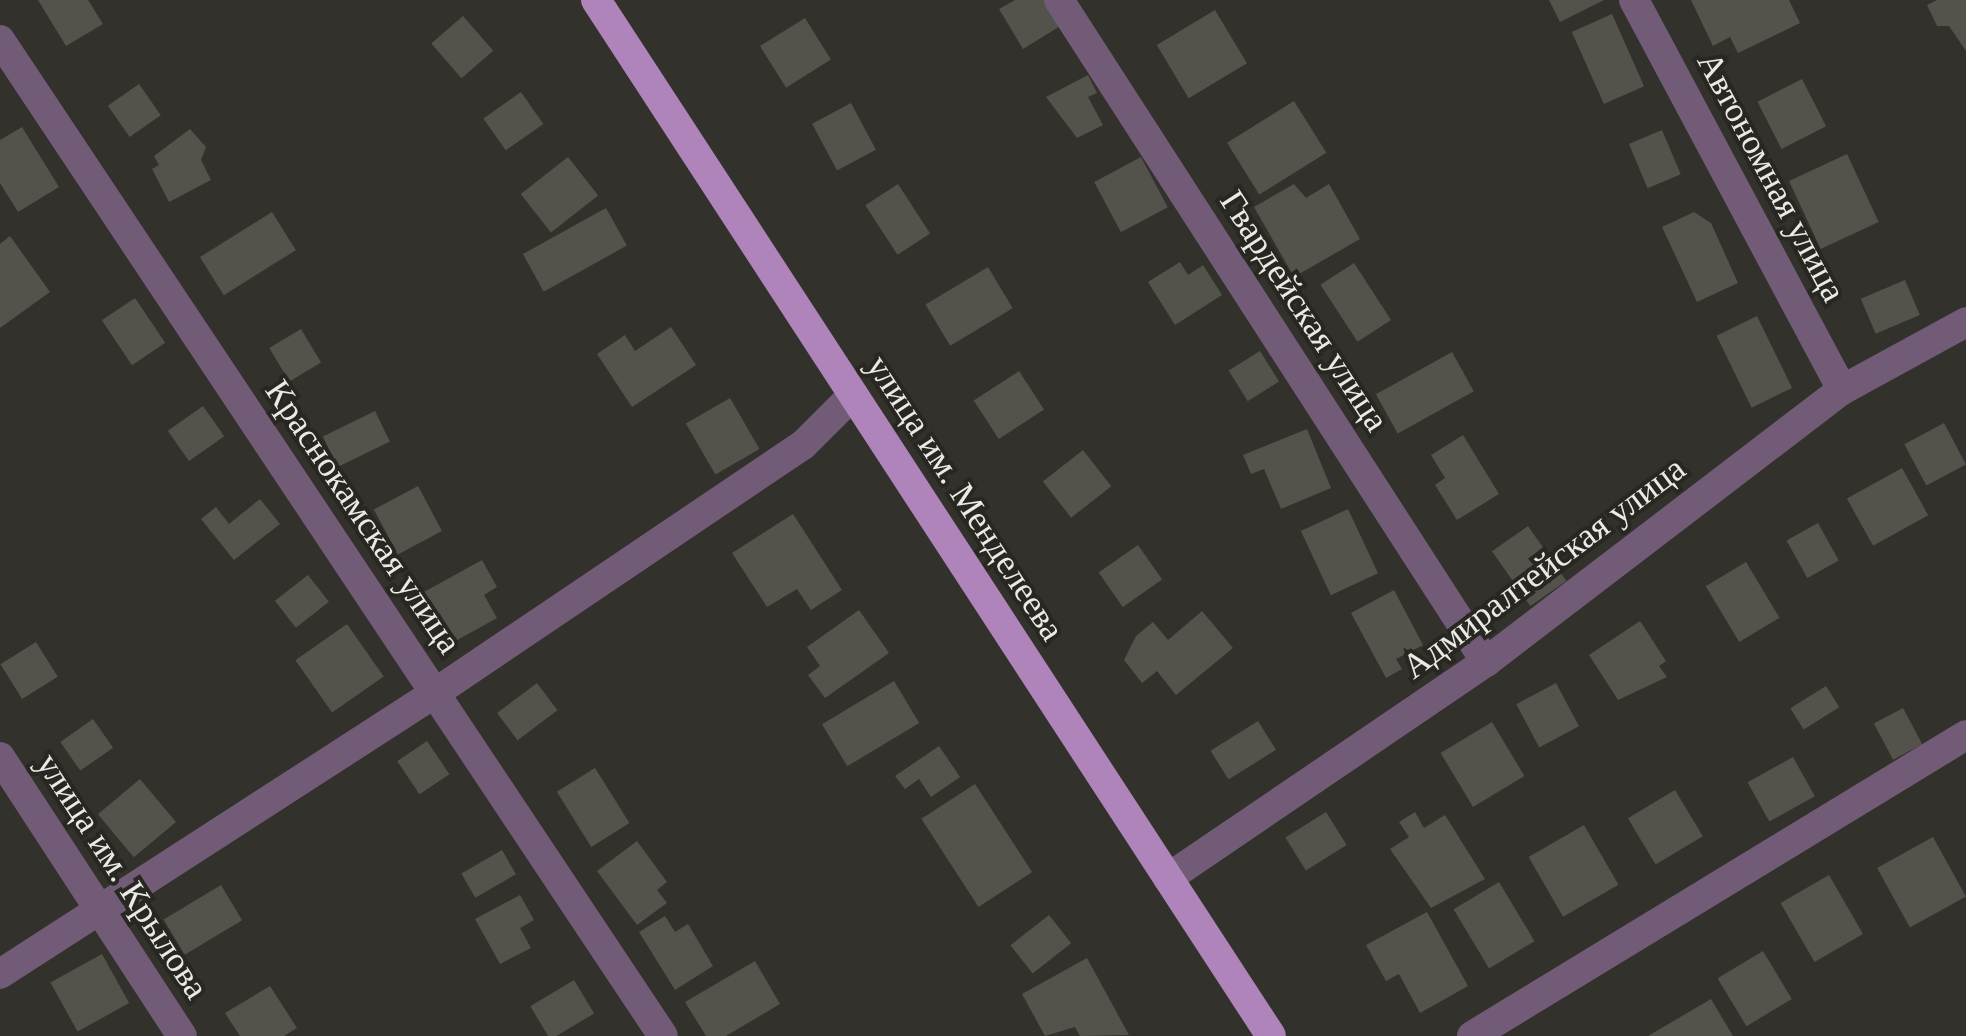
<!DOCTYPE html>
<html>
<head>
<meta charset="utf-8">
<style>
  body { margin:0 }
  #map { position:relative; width:1966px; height:1036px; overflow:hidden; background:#32312b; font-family:Georgia,serif }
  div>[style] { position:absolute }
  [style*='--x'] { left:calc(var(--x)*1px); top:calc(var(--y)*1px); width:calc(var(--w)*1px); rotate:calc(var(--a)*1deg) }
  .building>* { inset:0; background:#53524b; transform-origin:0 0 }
  .minor>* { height:30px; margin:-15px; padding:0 15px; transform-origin:15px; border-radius:15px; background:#715b76 }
  .major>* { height:30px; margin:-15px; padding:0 15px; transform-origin:15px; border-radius:15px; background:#af84ba }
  span { translate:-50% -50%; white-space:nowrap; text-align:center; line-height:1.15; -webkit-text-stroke:8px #282721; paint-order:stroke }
  .street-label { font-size:35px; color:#ebeae6 }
</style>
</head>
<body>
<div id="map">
  <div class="building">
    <i style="clip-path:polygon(38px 0,88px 0,103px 24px,66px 46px)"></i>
    <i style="clip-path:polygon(1015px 0,1047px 0,1062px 25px,1023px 49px,999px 9px)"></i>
    <i style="clip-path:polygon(1549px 0,1604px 0,1560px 22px)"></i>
    <i style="clip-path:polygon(1691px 0,1789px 0,1800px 23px,1738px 53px,1730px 37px,1713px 46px)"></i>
    <i style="clip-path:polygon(1937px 0,1966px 0,1966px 51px,1949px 26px,1937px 26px,1927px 5px)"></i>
    <i style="left:1215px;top:10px;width:62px;height:68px;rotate:59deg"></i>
    <i style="left:1612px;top:14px;width:79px;height:44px;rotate:66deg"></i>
    <i style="left:463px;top:16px;width:46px;height:42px;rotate:49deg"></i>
    <i style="left:805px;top:18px;width:49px;height:53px;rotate:58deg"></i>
    <i style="clip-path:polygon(1088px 75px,1097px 93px,1088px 97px,1103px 125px,1077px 138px,1046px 97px)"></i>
    <i style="left:1802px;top:79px;width:53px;height:50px;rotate:63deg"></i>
    <i style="left:139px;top:84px;width:38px;height:38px;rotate:55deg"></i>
    <i style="left:521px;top:92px;width:39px;height:46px;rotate:55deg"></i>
    <i style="left:1294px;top:101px;width:61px;height:79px;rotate:58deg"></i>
    <i style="left:851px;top:103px;width:53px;height:44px;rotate:62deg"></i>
    <i style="clip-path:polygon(22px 127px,59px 187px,18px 212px,0 183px,0 140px)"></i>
    <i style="clip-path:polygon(190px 129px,206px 147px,201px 160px,211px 180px,169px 202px,152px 169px,159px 165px,154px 156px)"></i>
    <i style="left:1662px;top:130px;width:48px;height:36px;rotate:67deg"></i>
    <i style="left:1847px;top:154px;width:75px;height:64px;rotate:65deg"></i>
    <i style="left:568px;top:157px;width:49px;height:60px;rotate:52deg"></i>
    <i style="left:1141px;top:157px;width:57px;height:53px;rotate:62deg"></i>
    <i style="left:898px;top:184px;width:59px;height:39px;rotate:57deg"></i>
    <i style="clip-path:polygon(1294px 184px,1306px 198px,1329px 184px,1360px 239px,1294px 277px,1254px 207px)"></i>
    <i style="left:606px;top:208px;width:43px;height:95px;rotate:61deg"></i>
    <i style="left:272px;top:212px;width:45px;height:85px;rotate:58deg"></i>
    <i style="clip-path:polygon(1694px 212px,1711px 223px,1738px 283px,1697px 302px,1662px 227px)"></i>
    <i style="clip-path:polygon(10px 236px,50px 292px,0 328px,0 244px)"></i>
    <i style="clip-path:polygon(1180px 262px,1188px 275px,1203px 265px,1222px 295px,1175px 325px,1148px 282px)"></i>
    <i style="left:1354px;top:263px;width:68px;height:40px;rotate:57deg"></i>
    <i style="left:988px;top:267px;width:48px;height:73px;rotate:59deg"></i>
    <i style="left:1905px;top:280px;width:38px;height:48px;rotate:67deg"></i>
    <i style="left:135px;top:298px;width:54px;height:40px;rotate:56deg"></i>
    <i style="left:1757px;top:316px;width:80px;height:45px;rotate:64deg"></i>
    <i style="clip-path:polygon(671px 327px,696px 365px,632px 407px,597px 354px,625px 335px,635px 351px)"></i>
    <i style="left:301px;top:329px;width:39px;height:37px;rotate:59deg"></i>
    <i style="left:1260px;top:351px;width:36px;height:37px;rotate:58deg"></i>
    <i style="left:1452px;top:352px;width:45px;height:87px;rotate:61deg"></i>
    <i style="left:1019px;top:371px;width:46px;height:54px;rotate:57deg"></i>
    <i style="left:730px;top:398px;width:59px;height:51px;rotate:60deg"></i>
    <i style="left:203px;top:406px;width:37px;height:43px;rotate:55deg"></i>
    <i style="left:375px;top:411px;width:34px;height:58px;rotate:64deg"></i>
    <i style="left:1944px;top:423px;width:47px;height:45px;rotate:62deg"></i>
    <i style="clip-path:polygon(1307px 429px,1331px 488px,1281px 509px,1264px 469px,1251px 474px,1243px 455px)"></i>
    <i style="clip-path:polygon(1463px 435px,1499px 494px,1457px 520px,1435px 485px,1445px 478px,1431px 455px)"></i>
    <i style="left:1083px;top:450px;width:46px;height:51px;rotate:52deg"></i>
    <i style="left:1902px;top:468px;width:54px;height:63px;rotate:61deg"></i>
    <i style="left:418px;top:486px;width:51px;height:50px;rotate:62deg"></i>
    <i style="clip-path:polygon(260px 499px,280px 524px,234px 560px,201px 519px,216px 507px,229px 524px)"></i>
    <i style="left:1348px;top:509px;width:71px;height:52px;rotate:65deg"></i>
    <i style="clip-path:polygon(793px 514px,842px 590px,811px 610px,797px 589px,767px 607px,732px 553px)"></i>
    <i style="left:1818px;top:523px;width:43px;height:36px;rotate:61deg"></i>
    <i style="left:1528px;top:526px;width:67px;height:44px;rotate:55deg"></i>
    <i style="left:1138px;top:545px;width:42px;height:48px;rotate:55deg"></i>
    <i style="clip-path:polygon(482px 560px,497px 587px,484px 595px,497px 618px,452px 643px,424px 592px)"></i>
    <i style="left:1746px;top:562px;width:65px;height:47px;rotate:59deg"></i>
    <i style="left:308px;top:575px;width:34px;height:42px;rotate:52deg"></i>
    <i style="clip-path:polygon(1394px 590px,1423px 645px,1396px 659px,1402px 669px,1386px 678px,1351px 613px)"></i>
    <i style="clip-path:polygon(859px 610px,889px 653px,825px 698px,808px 675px,820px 666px,807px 647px)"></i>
    <i style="clip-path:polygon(1202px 611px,1233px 648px,1176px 695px,1157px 671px,1142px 683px,1124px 660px,1136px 636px,1153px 622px,1168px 640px)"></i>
    <i style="clip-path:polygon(1640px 621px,1666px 661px,1659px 666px,1667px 677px,1618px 700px,1589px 655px)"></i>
    <i style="left:347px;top:624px;width:64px;height:63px;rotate:55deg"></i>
    <i style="left:36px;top:642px;width:41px;height:42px;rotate:58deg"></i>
    <i style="left:894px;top:681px;width:49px;height:84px;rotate:59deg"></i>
    <i style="left:537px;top:683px;width:34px;height:50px;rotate:53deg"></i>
    <i style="left:1556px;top:683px;width:49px;height:45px;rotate:62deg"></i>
    <i style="left:1826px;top:686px;width:25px;height:42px;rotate:58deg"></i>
    <i style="left:1903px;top:708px;width:41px;height:33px;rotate:62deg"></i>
    <i style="left:93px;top:719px;width:35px;height:40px;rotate:55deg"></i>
    <i style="left:1258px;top:721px;width:34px;height:56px;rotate:58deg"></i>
    <i style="left:1492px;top:722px;width:63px;height:60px;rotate:59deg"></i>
    <i style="left:427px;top:741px;width:40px;height:36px;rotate:56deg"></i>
    <i style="clip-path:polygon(939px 746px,960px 777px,931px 797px,919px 779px,905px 789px,895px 776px)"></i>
    <i style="left:1793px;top:757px;width:45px;height:52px;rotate:61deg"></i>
    <i style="left:595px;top:768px;width:65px;height:45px;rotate:58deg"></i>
    <i style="left:140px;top:779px;width:56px;height:55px;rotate:50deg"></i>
    <i style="left:975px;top:784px;width:105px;height:64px;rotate:57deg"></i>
    <i style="left:1675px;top:790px;width:54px;height:55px;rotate:59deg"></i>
    <i style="left:1326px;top:812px;width:39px;height:48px;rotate:58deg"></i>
    <i style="clip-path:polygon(1415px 812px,1424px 828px,1445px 815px,1485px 879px,1431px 908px,1390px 849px,1409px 837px,1399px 822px)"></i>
    <i style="left:1584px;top:825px;width:69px;height:64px;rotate:60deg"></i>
    <i style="left:1933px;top:837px;width:68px;height:64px;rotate:61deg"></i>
    <i style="clip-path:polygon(637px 841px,667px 882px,657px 890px,667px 903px,637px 925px,597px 871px)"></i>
    <i style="left:502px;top:850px;width:28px;height:47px;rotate:60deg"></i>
    <i style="left:1829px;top:875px;width:68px;height:56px;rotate:60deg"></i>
    <i style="left:1499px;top:882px;width:69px;height:53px;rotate:59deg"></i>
    <i style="left:221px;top:885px;width:41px;height:67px;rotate:59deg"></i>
    <i style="clip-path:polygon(520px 895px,534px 920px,520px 928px,531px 948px,500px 964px,475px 919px)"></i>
    <i style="clip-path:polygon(1427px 912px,1468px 986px,1420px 1013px,1399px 974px,1386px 981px,1366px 945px)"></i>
    <i style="left:1049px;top:915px;width:36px;height:49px;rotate:52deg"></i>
    <i style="clip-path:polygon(665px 916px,675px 932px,688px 924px,713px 966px,675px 990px,639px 932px)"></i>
    <i style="left:1763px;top:951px;width:56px;height:53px;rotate:59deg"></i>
    <i style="left:102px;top:954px;width:56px;height:59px;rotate:61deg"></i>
    <i style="clip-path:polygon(1087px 958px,1129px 1035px,1080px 1036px,1075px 1027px,1045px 1036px,1022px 994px)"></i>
    <i style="clip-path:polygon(755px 961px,780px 1004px,726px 1036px,706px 1036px,685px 1002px)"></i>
    <i style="left:574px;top:980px;width:39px;height:51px;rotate:59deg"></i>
    <i style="clip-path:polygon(270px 986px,297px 1028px,284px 1036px,240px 1036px,225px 1013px)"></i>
    <i style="clip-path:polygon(1711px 999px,1733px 1036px,1648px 1036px)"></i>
  </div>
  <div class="minor">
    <i style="--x:1059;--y:0;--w:788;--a:57.18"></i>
    <i style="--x:1634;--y:0;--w:442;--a:61.9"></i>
    <i style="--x:0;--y:40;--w:1196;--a:56.35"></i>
    <i style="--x:0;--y:757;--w:333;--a:56.9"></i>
    <i style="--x:1168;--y:878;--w:384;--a:-34.2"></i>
    <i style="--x:1486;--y:662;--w:448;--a:-37.4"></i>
    <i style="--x:1842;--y:390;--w:141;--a:-28.7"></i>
    <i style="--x:0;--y:974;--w:518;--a:-32.86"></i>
    <i style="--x:435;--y:693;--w:444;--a:-34"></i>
    <i style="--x:803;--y:445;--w:71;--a:-45"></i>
    <i style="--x:1472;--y:1036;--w:578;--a:-31.35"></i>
  </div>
  <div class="major">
    <i style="--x:596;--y:0;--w:1236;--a:56.91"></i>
  </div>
  <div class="street-label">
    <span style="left:1771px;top:177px;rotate:62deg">Автономная улица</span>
    <span style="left:1304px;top:311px;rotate:57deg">Гвардейская улица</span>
    <span style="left:965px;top:498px;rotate:57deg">улица им. Менделеева</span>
    <span style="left:363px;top:517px;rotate:56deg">Краснокамская улица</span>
    <span style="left:1544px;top:568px;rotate:-37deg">Адмиралтейская улица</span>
    <span style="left:122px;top:876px;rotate:57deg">улица им. Крылова</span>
  </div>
</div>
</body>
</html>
